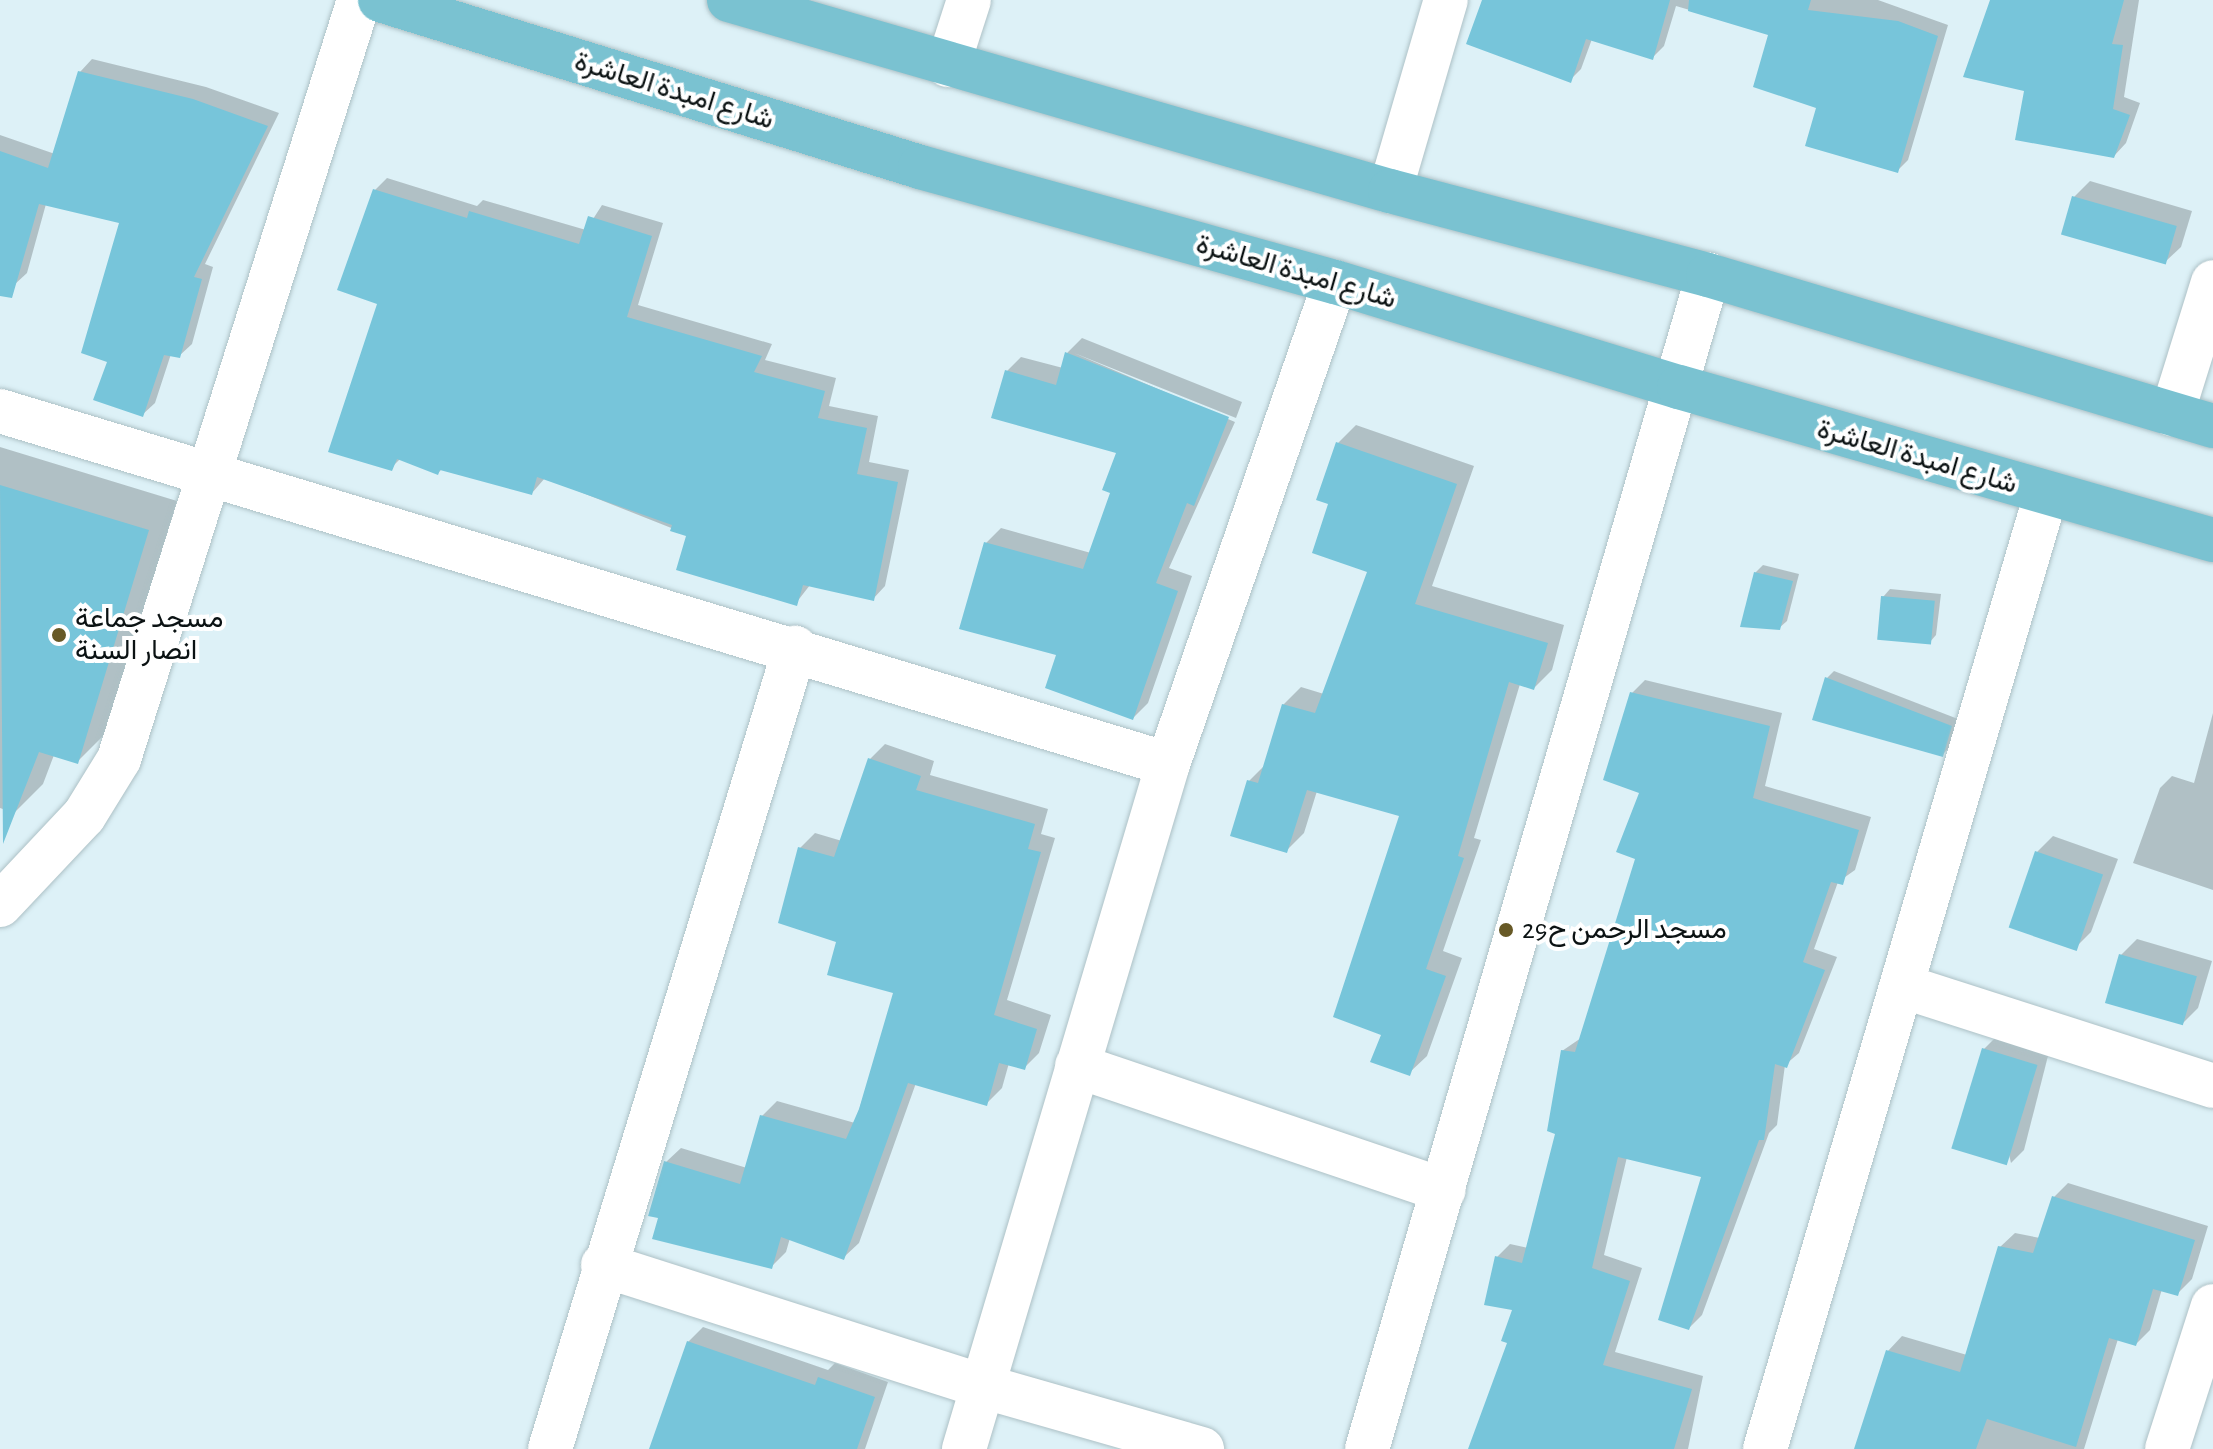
<!DOCTYPE html>
<html>
<head>
<meta charset="utf-8">
<style>
  body { margin:0 }
  #map { position:relative; width:2213px; height:1449px; overflow:hidden; background:#ddf1f7; font-family:"Alegreya Sans",Vazirmatn,sans-serif }
  div>[style] { position:absolute }
  [style*='--x'] { left:calc(var(--x)*1px); top:calc(var(--y)*1px); width:calc(var(--w)*1px); rotate:calc(var(--a)*1deg) }
  .shadow>* { inset:0; background:#0003 }
  .building>* { inset:0; background:#77c5da; transform-origin:0 0 }
  .roads { filter:drop-shadow(0 0 2px #adc1c6) drop-shadow(0 0 2px #adc1c6) }
  .minor>* { height:44px; margin:-22px; padding:0 22px; transform-origin:22px; border-radius:22px; background:#fff }
  .major>* { height:44px; margin:-22px; padding:0 22px; transform-origin:22px; border-radius:22px; background:#7ac2d1 }
  .dots>* { width:22px; height:22px; translate:-50% -50%; box-sizing:border-box; border:4px solid #fff; border-radius:50% }
  span { translate:-50% -50%; white-space:nowrap; text-align:center; line-height:1.15; -webkit-text-stroke:8px #fff; paint-order:stroke }
  .street-label { font-size:28px; color:#0b1213 }
  .poi-label { font-size:28px; color:#0b1213 }
  .left { translate:0 -50%; text-align:left }
</style>
</head>
<body>
<div id="map">
  <div class="shadow">
    <i style="clip-path:polygon(1530px 0,1878px 0,1948px 25px,1908px 160px,1897px 171px,1819px 106px,1771px 34px,1676px 6px,1664px 46px,1652px 58px,1592px 39px,1581px 69px,1570px 80px)"></i>
    <i style="clip-path:polygon(1993px 0,2139px 0,2124px 97px,2140px 103px,2126px 143px,2114px 156px,2026px 90px)"></i>
    <i style="clip-path:polygon(92px 59px,206px 87px,279px 113px,205px 264px,213px 267px,192px 344px,179px 356px,171px 354px,155px 403px,142px 415px,109px 361px,121px 222px,46px 204px,27px 273px,14px 285px,0 281px,0 135px,55px 154px,80px 72px)"></i>
    <i style="clip-path:polygon(387px 178px,477px 206px,483px 200px,586px 230px,602px 205px,663px 223px,638px 305px,772px 344px,765px 360px,836px 378px,829px 406px,878px 416px,869px 462px,909px 470px,885px 586px,873px 599px,810px 585px,796px 603px,689px 535px,545px 478px,532px 493px,442px 469px,438px 473px,401px 458px,391px 468px,375px 190px)"></i>
    <i style="clip-path:polygon(2090px 181px,2192px 211px,2181px 247px,2165px 262px,2074px 197px)"></i>
    <i style="clip-path:polygon(1082px 338px,1242px 402px,1236px 418px,1074px 353px,1235px 422px,1169px 568px,1192px 576px,1148px 703px,1133px 718px,986px 543px,1001px 528px,1091px 553px,1112px 492px,1119px 452px,1006px 372px,1021px 357px,1063px 368px,1067px 353px)"></i>
    <i style="clip-path:polygon(1356px 425px,1474px 466px,1432px 586px,1564px 625px,1552px 670px,1534px 688px,1520px 684px,1474px 838px,1481px 840px,1443px 951px,1462px 958px,1427px 1056px,1409px 1073px,1384px 1034px,1402px 815px,1317px 791px,1304px 833px,1287px 850px,1249px 781px,1266px 764px,1283px 705px,1301px 687px,1324px 694px,1369px 571px,1331px 503px,1319px 499px,1338px 443px)"></i>
    <i style="clip-path:polygon(0 447px,177px 501px,107px 732px,77px 762px,54px 755px,43px 784px,14px 813px,0 808px)"></i>
    <i style="clip-path:polygon(1763px 565px,1799px 574px,1787px 621px,1779px 628px,1755px 573px)"></i>
    <i style="clip-path:polygon(1890px 589px,1941px 594px,1936px 635px,1929px 643px,1883px 597px)"></i>
    <i style="clip-path:polygon(1834px 671px,1958px 719px,1950px 747px,1942px 755px,1827px 678px)"></i>
    <i style="clip-path:polygon(1645px 680px,1782px 713px,1765px 786px,1871px 817px,1855px 870px,1838px 882px,1814px 949px,1837px 957px,1799px 1053px,1785px 1065px,1777px 1125px,1769px 1133px,1702px 1315px,1689px 1328px,1704px 1175px,1627px 1157px,1604px 1255px,1642px 1268px,1615px 1352px,1703px 1376px,1688px 1449px,1470px 1449px,1509px 1342px,1514px 1309px,1497px 1257px,1510px 1244px,1528px 1248px,1557px 1133px,1562px 1051px,1581px 1038px,1637px 858px,1642px 791px,1632px 693px)"></i>
    <i style="clip-path:polygon(2213px 713px,2213px 890px,2133px 863px,2160px 788px,2172px 776px,2194px 783px)"></i>
    <i style="clip-path:polygon(885px 744px,934px 761px,930px 775px,1048px 809px,1041px 834px,1055px 838px,1007px 1000px,1051px 1015px,1039px 1053px,1024px 1068px,1009px 1063px,1002px 1088px,987px 1103px,916px 1083px,859px 1243px,844px 1257px,790px 1238px,786px 1252px,771px 1267px,661px 1217px,666px 1162px,681px 1148px,747px 1168px,762px 1116px,777px 1101px,855px 1123px,896px 992px,839px 941px,800px 848px,815px 833px,842px 841px,870px 759px)"></i>
    <i style="clip-path:polygon(2053px 836px,2118px 859px,2091px 932px,2075px 948px,2037px 852px)"></i>
    <i style="clip-path:polygon(2137px 939px,2212px 961px,2198px 1008px,2182px 1024px,2121px 955px)"></i>
    <i style="clip-path:polygon(1997px 1036px,2049px 1052px,2024px 1150px,2011px 1163px,1984px 1049px)"></i>
    <i style="clip-path:polygon(2068px 1183px,2208px 1226px,2192px 1279px,2177px 1294px,2162px 1289px,2150px 1330px,2136px 1344px,2118px 1339px,2084px 1449px,1856px 1449px,1888px 1351px,1902px 1336px,1967px 1355px,2000px 1247px,2015px 1233px,2040px 1238px,2054px 1197px)"></i>
    <i style="clip-path:polygon(703px 1327px,828px 1370px,835px 1363px,888px 1382px,865px 1449px,665px 1449px,688px 1342px)"></i>
  </div>
  <div class="building">
    <i style="clip-path:polygon(1482px 0,1670px 0,1653px 60px,1586px 39px,1571px 83px,1466px 44px)"></i>
    <i style="clip-path:polygon(1689px 0,1811px 0,1808px 10px,1898px 21px,1938px 36px,1898px 173px,1805px 146px,1816px 108px,1753px 87px,1768px 35px,1688px 11px)"></i>
    <i style="clip-path:polygon(1990px 0,2124px 0,2112px 44px,2123px 45px,2113px 109px,2130px 115px,2114px 158px,2015px 140px,2024px 91px,1963px 77px)"></i>
    <i style="clip-path:polygon(78px 71px,193px 99px,268px 126px,194px 277px,202px 279px,180px 358px,164px 355px,143px 417px,93px 400px,107px 362px,81px 353px,119px 223px,39px 204px,12px 298px,0 296px,0 151px,48px 168px)"></i>
    <i style="clip-path:polygon(373px 189px,467px 218px,469px 211px,579px 244px,588px 216px,652px 236px,627px 317px,762px 356px,754px 372px,825px 391px,818px 418px,867px 428px,857px 474px,898px 482px,874px 601px,803px 585px,797px 606px,676px 570px,686px 536px,670px 531px,672px 525px,537px 477px,532px 495px,440px 470px,438px 475px,397px 459px,392px 471px,328px 452px,377px 304px,337px 290px)"></i>
    <i style="left:2072px;top:196px;width:109px;height:40px;rotate:16deg"></i>
    <i style="clip-path:polygon(1065px 352px,1229px 417px,1194px 506px,1187px 503px,1156px 583px,1178px 591px,1133px 720px,1045px 688px,1056px 655px,959px 629px,984px 542px,1083px 569px,1110px 493px,1102px 490px,1116px 453px,991px 418px,1005px 370px,1056px 385px)"></i>
    <i style="clip-path:polygon(1336px 442px,1457px 484px,1415px 604px,1548px 643px,1534px 690px,1509px 682px,1458px 856px,1464px 858px,1426px 969px,1446px 976px,1410px 1076px,1370px 1062px,1381px 1035px,1333px 1017px,1399px 816px,1307px 790px,1287px 853px,1230px 836px,1247px 780px,1258px 783px,1282px 704px,1315px 713px,1367px 572px,1312px 553px,1328px 504px,1316px 500px)"></i>
    <i style="clip-path:polygon(0 485px,149px 530px,78px 764px,39px 752px,3px 844px)"></i>
    <i style="clip-path:polygon(1754px 572px,1793px 581px,1780px 630px,1740px 627px)"></i>
    <i style="left:1881px;top:596px;width:54px;height:44px;rotate:5deg"></i>
    <i style="clip-path:polygon(1825px 677px,1952px 726px,1943px 757px,1812px 720px)"></i>
    <i style="clip-path:polygon(1630px 692px,1770px 726px,1753px 798px,1859px 830px,1843px 885px,1831px 882px,1803px 962px,1825px 970px,1787px 1068px,1775px 1064px,1764px 1140px,1759px 1140px,1689px 1330px,1658px 1320px,1701px 1177px,1618px 1157px,1592px 1268px,1630px 1281px,1603px 1365px,1692px 1389px,1674px 1449px,1468px 1449px,1507px 1343px,1501px 1341px,1512px 1310px,1484px 1305px,1495px 1256px,1522px 1263px,1555px 1134px,1547px 1131px,1561px 1050px,1575px 1052px,1635px 859px,1616px 852px,1639px 793px,1603px 780px)"></i>
    <i style="clip-path:polygon(868px 758px,921px 776px,916px 790px,1035px 824px,1028px 849px,1041px 852px,994px 1015px,1037px 1029px,1025px 1070px,999px 1063px,987px 1106px,908px 1083px,844px 1260px,781px 1237px,772px 1269px,652px 1239px,658px 1218px,648px 1216px,664px 1161px,740px 1184px,760px 1115px,846px 1139px,859px 1109px,893px 993px,827px 975px,836px 942px,778px 923px,798px 847px,834px 857px)"></i>
    <i style="left:2035px;top:851px;width:72px;height:81px;rotate:19deg"></i>
    <i style="left:2119px;top:954px;width:81px;height:51px;rotate:16deg"></i>
    <i style="left:1982px;top:1048px;width:58px;height:105px;rotate:17deg"></i>
    <i style="clip-path:polygon(2052px 1196px,2195px 1240px,2178px 1296px,2153px 1289px,2136px 1346px,2109px 1338px,2076px 1447px,1987px 1419px,1976px 1449px,1854px 1449px,1886px 1350px,1960px 1372px,1998px 1246px,2033px 1253px)"></i>
    <i style="clip-path:polygon(687px 1341px,815px 1385px,818px 1377px,875px 1397px,857px 1449px,649px 1449px)"></i>
  </div>
  <div class="roads">
    <div class="minor">
      <i style="--x:948;--y:65;--w:68;--a:-72.1"></i>
      <i style="--x:1390;--y:191;--w:199;--a:-73.7"></i>
      <i style="--x:0;--y:411;--w:1220;--a:16.82"></i>
      <i style="--x:2172;--y:414;--w:138;--a:-72.7"></i>
      <i style="--x:0;--y:905;--w:122;--a:-46.7"></i>
      <i style="--x:84;--y:816;--w:67;--a:-58.4"></i>
      <i style="--x:119;--y:759;--w:796;--a:-72.45"></i>
      <i style="--x:1902;--y:986;--w:327;--a:17.8"></i>
      <i style="--x:1077;--y:1066;--w:387;--a:18.7"></i>
      <i style="--x:603;--y:1265;--w:398;--a:17.7"></i>
      <i style="--x:982;--y:1386;--w:229;--a:16"></i>
      <i style="--x:550;--y:1449;--w:838;--a:-72.99"></i>
      <i style="--x:964;--y:1449;--w:715;--a:-73.42"></i>
      <i style="--x:1168;--y:764;--w:510;--a:-70.89"></i>
      <i style="--x:1367;--y:1449;--w:1223;--a:-73.8"></i>
      <i style="--x:1765;--y:1449;--w:995;--a:-73.6"></i>
      <i style="--x:2167;--y:1449;--w:150;--a:-72.2"></i>
    </div>
    <div class="major">
      <i style="--x:380;--y:0;--w:565;--a:17.18"></i>
      <i style="--x:920;--y:167;--w:431;--a:15.5"></i>
      <i style="--x:1335;--y:282;--w:360;--a:17"></i>
      <i style="--x:1679;--y:387;--w:555;--a:15.99"></i>
      <i style="--x:729;--y:0;--w:688;--a:16.12"></i>
      <i style="--x:1390;--y:191;--w:329;--a:14.8"></i>
      <i style="--x:1708;--y:275;--w:527;--a:16.65"></i>
    </div>
  </div>
  <div class="dots">
    <i style="left:59px;top:635px;background:#675926"></i>
    <i style="left:1506px;top:930px;background:#675926"></i>
  </div>
  <div class="street-label">
    <span style="left:674px;top:91px;rotate:17deg">شارع امبدة العاشرة</span>
    <span style="left:1296px;top:272px;rotate:16deg">شارع امبدة العاشرة</span>
    <span style="left:1917px;top:457px;rotate:16deg">شارع امبدة العاشرة</span>
  </div>
  <div class="poi-label">
    <span class="left" style="left:75px;top:635px">مسجد جماعة<br>انصار السنة</span>
    <span class="left" style="left:1522px;top:930px">مسجد الرحمن ح29</span>
  </div>
</div>
</body>
</html>
